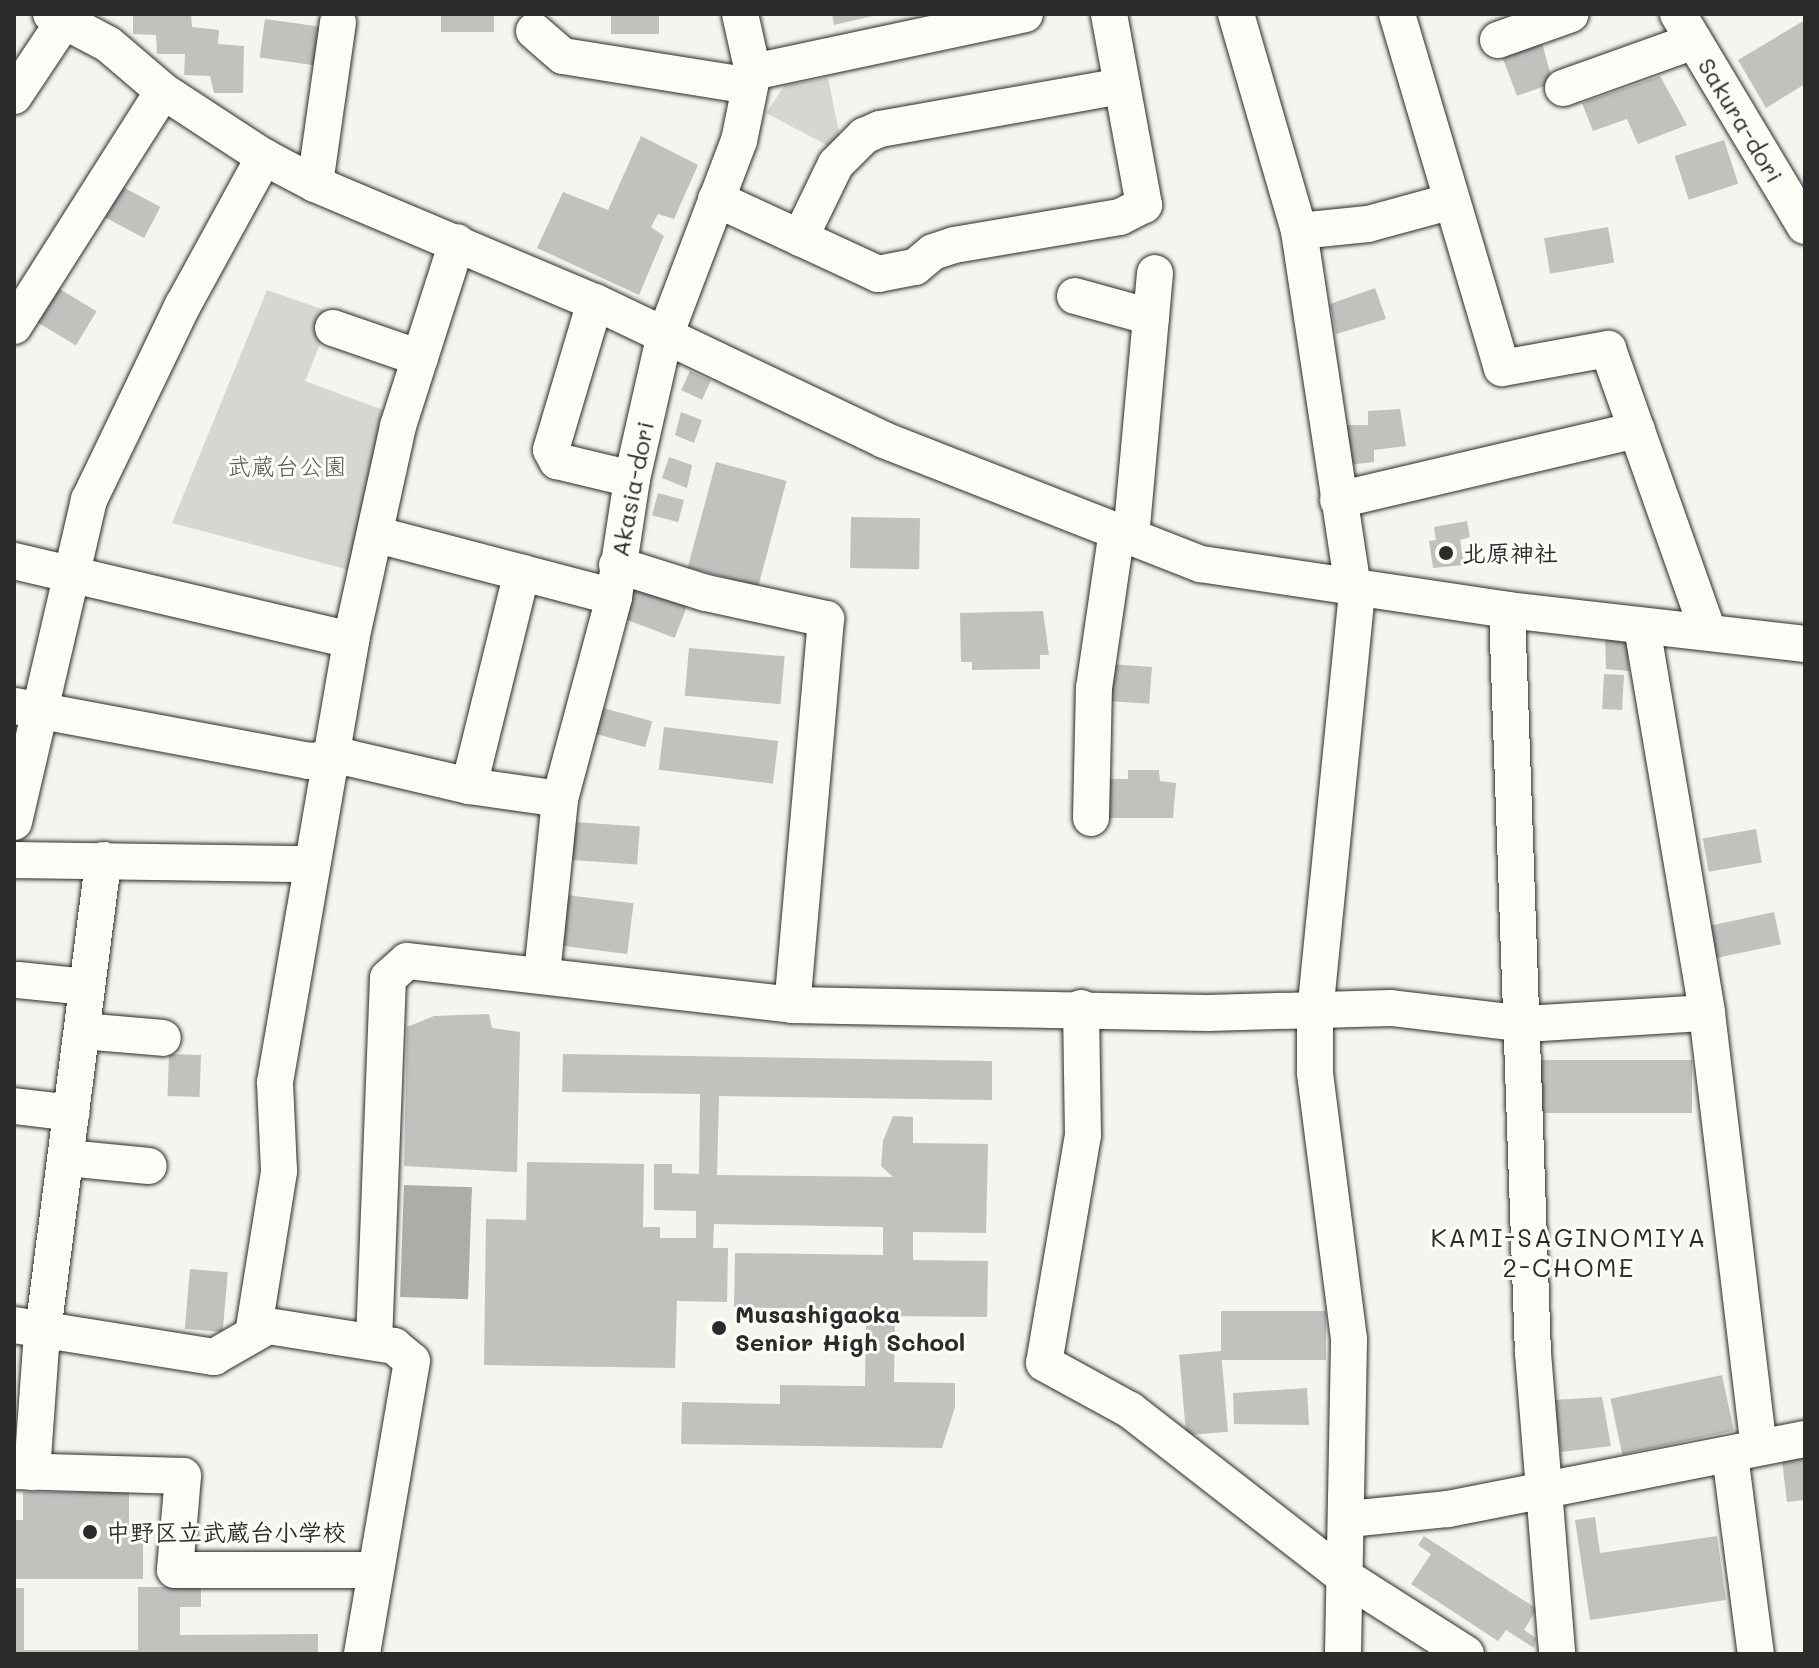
<!DOCTYPE html>
<html>
<head>
<meta charset="utf-8">
<style>
  body { margin:0 }
  #map { position:relative; width:1819px; height:1668px; overflow:hidden; background:#f5f4ef; font-family:Mali,"Klee One",sans-serif }
  div>[style] { position:absolute }
  [style*='--x'] { left:calc(var(--x)*1px); top:calc(var(--y)*1px); width:calc(var(--w)*1px); rotate:calc(var(--a)*1deg) }
  .green>* { inset:0; background:#d7d6d2 }
  .water>* { inset:0; background:#adaca9; transform-origin:0 0 }
  .building>* { inset:0; background:#c2c1be; transform-origin:0 0 }
  .roads { filter:drop-shadow(0 0 2px #2b2b2b) drop-shadow(0 0 2px #2b2b2b) }
  .minor>* { height:36px; margin:-18px; padding:0 18px; transform-origin:18px; border-radius:18px; background:#fdfcf7 }
  .dots>* { width:22px; height:22px; translate:-50% -50%; box-sizing:border-box; border:4px solid #fdfcf7; border-radius:50% }
  span { translate:-50% -50%; white-space:nowrap; text-align:center; line-height:1.15; -webkit-text-stroke:6px #fdfcf7; paint-order:stroke }
  .street-label { font-size:24px; color:#2b2b2b }
  .park-label { font-size:24px; color:#565655 }
  .poi-label { font-size:24px; color:#2b2b2b; font-weight:700 }
  .left { translate:0 -50%; text-align:left }
  .neighbourhood-label { font-size:26px; color:#2b2b2b; letter-spacing:2px }
  .frame { position:absolute; inset:0; border:16px solid #2b2b2b; pointer-events:none }
</style>
</head>
<body>
<div id="map">
  <div class="green">
    <i style="clip-path:polygon(828px 78px,840px 137px,832px 148px,766px 113px,785px 85px)"></i>
    <i style="clip-path:polygon(267px 290px,333px 313px,305px 381px,391px 413px,360px 573px,172px 523px)"></i>
  </div>
  <div class="water">
    <i style="left:404px;top:1185px;width:68px;height:112px;rotate:2deg"></i>
  </div>
  <div class="building">
    <i style="clip-path:polygon(133px 14px,191px 14px,192px 27px,219px 30px,218px 44px,244px 46px,243px 93px,214px 93px,210px 76px,184px 75px,185px 54px,157px 54px,156px 35px,133px 34px)"></i>
    <i style="left:441px;top:14px;width:53px;height:18px"></i>
    <i style="left:611px;top:14px;width:48px;height:20px"></i>
    <i style="clip-path:polygon(832px 14px,876px 14px,877px 15px,834px 25px)"></i>
    <i style="left:265px;top:19px;width:60px;height:39px;rotate:8deg"></i>
    <i style="clip-path:polygon(1805px 20px,1805px 84px,1766px 108px,1738px 60px)"></i>
    <i style="clip-path:polygon(1542px 43px,1553px 83px,1517px 96px,1500px 51px)"></i>
    <i style="clip-path:polygon(1660px 76px,1687px 125px,1638px 144px,1627px 119px,1593px 131px,1582px 103px)"></i>
    <i style="clip-path:polygon(641px 136px,698px 165px,674px 219px,658px 214px,651px 227px,664px 236px,639px 295px,537px 248px,563px 192px,608px 210px)"></i>
    <i style="left:1724px;top:140px;width:46px;height:52px;rotate:72deg"></i>
    <i style="left:119px;top:185px;width:47px;height:35px;rotate:28deg"></i>
    <i style="left:1608px;top:227px;width:36px;height:65px;rotate:80deg"></i>
    <i style="left:58px;top:288px;width:45px;height:40px;rotate:31deg"></i>
    <i style="clip-path:polygon(1375px 288px,1386px 319px,1336px 334px,1330px 304px)"></i>
    <i style="left:690px;top:371px;width:23px;height:21px;rotate:25deg"></i>
    <i style="clip-path:polygon(1400px 409px,1406px 446px,1374px 450px,1374px 462px,1347px 465px,1341px 425px,1368px 425px,1368px 411px)"></i>
    <i style="clip-path:polygon(681px 412px,702px 420px,694px 443px,675px 435px)"></i>
    <i style="clip-path:polygon(669px 457px,692px 465px,687px 488px,662px 478px)"></i>
    <i style="left:716px;top:462px;width:73px;height:109px;rotate:15deg"></i>
    <i style="left:658px;top:493px;width:27px;height:23px;rotate:15deg"></i>
    <i style="left:851px;top:517px;width:69px;height:51px;rotate:1deg"></i>
    <i style="clip-path:polygon(1467px 521px,1470px 537px,1460px 540px,1464px 565px,1433px 568px,1429px 541px,1436px 540px,1434px 527px)"></i>
    <i style="left:634px;top:585px;width:57px;height:35px;rotate:21deg"></i>
    <i style="clip-path:polygon(1043px 611px,1049px 655px,1040px 655px,1040px 669px,972px 670px,972px 662px,961px 662px,960px 613px)"></i>
    <i style="clip-path:polygon(1605px 635px,1627px 637px,1629px 671px,1606px 669px)"></i>
    <i style="left:689px;top:648px;width:96px;height:48px;rotate:5deg"></i>
    <i style="left:1110px;top:664px;width:42px;height:37px;rotate:4deg"></i>
    <i style="left:1604px;top:674px;width:20px;height:35px;rotate:3deg"></i>
    <i style="left:603px;top:708px;width:51px;height:27px;rotate:15deg"></i>
    <i style="left:664px;top:727px;width:115px;height:43px;rotate:7deg"></i>
    <i style="clip-path:polygon(1128px 770px,1159px 770px,1160px 781px,1176px 783px,1173px 818px,1102px 818px,1103px 779px,1128px 779px)"></i>
    <i style="left:574px;top:822px;width:66px;height:38px;rotate:4deg"></i>
    <i style="left:1756px;top:829px;width:34px;height:54px;rotate:80deg"></i>
    <i style="left:566px;top:895px;width:68px;height:51px;rotate:7deg"></i>
    <i style="left:1774px;top:912px;width:33px;height:67px;rotate:78deg"></i>
    <i style="clip-path:polygon(489px 1014px,492px 1028px,520px 1032px,517px 1172px,404px 1166px,407px 1027px,434px 1016px)"></i>
    <i style="left:169px;top:1054px;width:32px;height:42px;rotate:2deg"></i>
    <i style="clip-path:polygon(563px 1054px,992px 1061px,992px 1100px,719px 1096px,717px 1175px,893px 1177px,881px 1166px,883px 1141px,893px 1116px,913px 1117px,913px 1143px,988px 1144px,986px 1233px,913px 1232px,913px 1260px,988px 1261px,987px 1317px,895px 1316px,894px 1382px,955px 1383px,955px 1407px,942px 1448px,681px 1444px,682px 1402px,780px 1404px,780px 1385px,865px 1386px,866px 1310px,734px 1307px,735px 1253px,883px 1255px,883px 1227px,714px 1224px,713px 1248px,728px 1248px,727px 1302px,677px 1301px,675px 1368px,484px 1365px,486px 1219px,526px 1220px,527px 1162px,644px 1164px,643px 1227px,660px 1227px,660px 1238px,696px 1238px,696px 1211px,654px 1210px,654px 1164px,672px 1164px,672px 1173px,699px 1174px,700px 1094px,562px 1092px)"></i>
    <i style="left:1540px;top:1060px;width:152px;height:53px"></i>
    <i style="left:190px;top:1269px;width:38px;height:60px;rotate:5deg"></i>
    <i style="left:1326px;top:1311px;width:49px;height:105px;rotate:90deg"></i>
    <i style="left:1221px;top:1351px;width:81px;height:42px;rotate:85deg"></i>
    <i style="left:1722px;top:1375px;width:57px;height:114px;rotate:78deg"></i>
    <i style="clip-path:polygon(1307px 1388px,1309px 1425px,1234px 1424px,1233px 1393px)"></i>
    <i style="clip-path:polygon(1602px 1397px,1611px 1446px,1561px 1452px,1553px 1400px)"></i>
    <i style="clip-path:polygon(1805px 1458px,1805px 1500px,1787px 1502px,1782px 1461px)"></i>
    <i style="clip-path:polygon(23px 1492px,129px 1492px,129px 1528px,143px 1528px,143px 1579px,14px 1579px,14px 1520px,23px 1520px)"></i>
    <i style="clip-path:polygon(1595px 1517px,1600px 1553px,1717px 1536px,1726px 1600px,1590px 1620px,1575px 1520px)"></i>
    <i style="clip-path:polygon(1424px 1536px,1537px 1609px,1524px 1630px,1536px 1638px,1534px 1648px,1506px 1630px,1498px 1641px,1411px 1584px,1431px 1554px,1418px 1545px)"></i>
    <i style="clip-path:polygon(138px 1587px,201px 1587px,201px 1607px,180px 1607px,180px 1635px,318px 1634px,318px 1654px,14px 1654px,14px 1588px,24px 1588px,24px 1650px,138px 1650px)"></i>
  </div>
  <div class="roads">
    <div class="minor">
      <i style="--x:51;--y:14;--w:64;--a:27.8"></i>
      <i style="--x:108;--y:44;--w:72;--a:40.5"></i>
      <i style="--x:163;--y:91;--w:121;--a:33.2"></i>
      <i style="--x:264;--y:157;--w:58;--a:27.9"></i>
      <i style="--x:315;--y:184;--w:304;--a:22.9"></i>
      <i style="--x:595;--y:302;--w:320;--a:25.5"></i>
      <i style="--x:884;--y:440;--w:340;--a:21.4"></i>
      <i style="--x:1201;--y:564;--w:309;--a:8.5"></i>
      <i style="--x:1507;--y:610;--w:300;--a:6.5"></i>
      <i style="--x:1236;--y:14;--w:226;--a:73.8"></i>
      <i style="--x:1299;--y:231;--w:361;--a:81.4"></i>
      <i style="--x:1397;--y:14;--w:369;--a:73.5"></i>
      <i style="--x:1502;--y:368;--w:108;--a:-10.2"></i>
      <i style="--x:1608;--y:349;--w:299;--a:70.5"></i>
      <i style="--x:1678;--y:14;--w:247;--a:59.1"></i>
      <i style="--x:534;--y:31;--w:38;--a:41"></i>
      <i style="--x:563;--y:56;--w:189;--a:9.1"></i>
      <i style="--x:1498;--y:40;--w:77;--a:-19.6"></i>
      <i style="--x:753;--y:72;--w:278;--a:-12"></i>
      <i style="--x:1563;--y:88;--w:139;--a:-19.7"></i>
      <i style="--x:14;--y:96;--w:90;--a:-56.3"></i>
      <i style="--x:315;--y:184;--w:163;--a:-81.9"></i>
      <i style="--x:716;--y:199;--w:179;--a:24.8"></i>
      <i style="--x:878;--y:274;--w:38;--a:-11"></i>
      <i style="--x:915;--y:267;--w:23;--a:-40"></i>
      <i style="--x:933;--y:252;--w:22;--a:-18"></i>
      <i style="--x:954;--y:245;--w:168;--a:-9.6"></i>
      <i style="--x:1120;--y:217;--w:27;--a:-27"></i>
      <i style="--x:1144;--y:205;--w:194;--a:-100.4"></i>
      <i style="--x:1299;--y:231;--w:69;--a:-5.8"></i>
      <i style="--x:1368;--y:224;--w:87;--a:-15.3"></i>
      <i style="--x:800;--y:238;--w:82;--a:-64.1"></i>
      <i style="--x:836;--y:164;--w:40;--a:-45"></i>
      <i style="--x:864;--y:136;--w:17;--a:-24"></i>
      <i style="--x:880;--y:129;--w:246;--a:-10.1"></i>
      <i style="--x:1075;--y:296;--w:79;--a:15.4"></i>
      <i style="--x:595;--y:302;--w:154;--a:106.6"></i>
      <i style="--x:551;--y:450;--w:13;--a:61"></i>
      <i style="--x:557;--y:461;--w:77;--a:13.5"></i>
      <i style="--x:14;--y:326;--w:278;--a:-57.6"></i>
      <i style="--x:333;--y:328;--w:92;--a:19"></i>
      <i style="--x:1338;--y:500;--w:307;--a:-13.2"></i>
      <i style="--x:378;--y:535;--w:244;--a:14.7"></i>
      <i style="--x:1131;--y:537;--w:265;--a:-84.8"></i>
      <i style="--x:14;--y:561;--w:346;--a:13.2"></i>
      <i style="--x:617;--y:565;--w:93;--a:17.5"></i>
      <i style="--x:706;--y:593;--w:123;--a:12.2"></i>
      <i style="--x:826;--y:619;--w:387;--a:95"></i>
      <i style="--x:1507;--y:610;--w:743;--a:88"></i>
      <i style="--x:1533;--y:1353;--w:302;--a:85.4"></i>
      <i style="--x:1642;--y:627;--w:391;--a:80.4"></i>
      <i style="--x:1707;--y:1013;--w:437;--a:83.2"></i>
      <i style="--x:15;--y:706;--w:298;--a:10.6"></i>
      <i style="--x:308;--y:761;--w:41;--a:-4.2"></i>
      <i style="--x:349;--y:758;--w:123;--a:13.1"></i>
      <i style="--x:469;--y:786;--w:92;--a:8.1"></i>
      <i style="--x:469;--y:786;--w:220;--a:-76.1"></i>
      <i style="--x:1091;--y:818;--w:130;--a:-88.7"></i>
      <i style="--x:1094;--y:688;--w:159;--a:-81.7"></i>
      <i style="--x:14;--y:822;--w:331;--a:-76.9"></i>
      <i style="--x:89;--y:500;--w:216;--a:-64.3"></i>
      <i style="--x:183;--y:305;--w:169;--a:-61.3"></i>
      <i style="--x:14;--y:860;--w:297;--a:0.8"></i>
      <i style="--x:542;--y:974;--w:176;--a:-84.1"></i>
      <i style="--x:560;--y:799;--w:209;--a:-75"></i>
      <i style="--x:614;--y:597;--w:119;--a:-81.3"></i>
      <i style="--x:632;--y:479;--w:145;--a:-77.2"></i>
      <i style="--x:664;--y:338;--w:211;--a:-69.2"></i>
      <i style="--x:739;--y:141;--w:70;--a:-78.5"></i>
      <i style="--x:753;--y:72;--w:59;--a:-102.6"></i>
      <i style="--x:18;--y:980;--w:69;--a:5.8"></i>
      <i style="--x:1081;--y:1008;--w:127;--a:89.1"></i>
      <i style="--x:1083;--y:1135;--w:231;--a:99.7"></i>
      <i style="--x:1044;--y:1363;--w:98;--a:28.7"></i>
      <i style="--x:1130;--y:1410;--w:269;--a:37.9"></i>
      <i style="--x:1342;--y:1575;--w:147;--a:32.5"></i>
      <i style="--x:82;--y:1031;--w:81;--a:4.9"></i>
      <i style="--x:14;--y:1106;--w:58;--a:6.9"></i>
      <i style="--x:67;--y:1158;--w:82;--a:5.6"></i>
      <i style="--x:14;--y:1325;--w:203;--a:9.1"></i>
      <i style="--x:214;--y:1357;--w:62;--a:-29.9"></i>
      <i style="--x:268;--y:1326;--w:128;--a:9"></i>
      <i style="--x:394;--y:1346;--w:23;--a:40"></i>
      <i style="--x:412;--y:1361;--w:297;--a:99.7"></i>
      <i style="--x:253;--y:1334;--w:165;--a:-80.9"></i>
      <i style="--x:279;--y:1171;--w:89;--a:-92.6"></i>
      <i style="--x:275;--y:1082;--w:448;--a:-80.2"></i>
      <i style="--x:351;--y:640;--w:219;--a:-77.6"></i>
      <i style="--x:398;--y:426;--w:193;--a:-72.2"></i>
      <i style="--x:374;--y:1342;--w:364;--a:-87.8"></i>
      <i style="--x:388;--y:978;--w:25;--a:-42"></i>
      <i style="--x:407;--y:961;--w:388;--a:6.5"></i>
      <i style="--x:792;--y:1005;--w:416;--a:1.1"></i>
      <i style="--x:1208;--y:1013;--w:183;--a:-1.6"></i>
      <i style="--x:1391;--y:1008;--w:135;--a:6.8"></i>
      <i style="--x:1525;--y:1024;--w:182;--a:-3.5"></i>
      <i style="--x:1730;--y:1455;--w:201;--a:82.6"></i>
      <i style="--x:14;--y:1471;--w:169;--a:1.7"></i>
      <i style="--x:183;--y:1476;--w:94;--a:94.9"></i>
      <i style="--x:175;--y:1570;--w:198;--a:0"></i>
      <i style="--x:32;--y:1472;--w:125;--a:-85.9"></i>
      <i style="--x:41;--y:1347;--w:491;--a:-82.7"></i>
      <i style="--x:1349;--y:1519;--w:100;--a:-5.8"></i>
      <i style="--x:1448;--y:1509;--w:364;--a:-11.1"></i>
      <i style="--x:1343;--y:1654;--w:315;--a:-88.9"></i>
      <i style="--x:1349;--y:1339;--w:269;--a:-97.3"></i>
      <i style="--x:1315;--y:1072;--w:59;--a:-90"></i>
      <i style="--x:1315;--y:1013;--w:426;--a:-84.3"></i>
    </div>
  </div>
  <div class="dots">
    <i style="left:1446px;top:553px;background:#2b2b2b"></i>
    <i style="left:719px;top:1328px;background:#2b2b2b"></i>
    <i style="left:90px;top:1532px;background:#2b2b2b"></i>
  </div>
  <div class="street-label">
    <span style="left:1741px;top:120px;rotate:59deg">Sakura-dori</span>
    <span style="left:632px;top:489px;rotate:-79deg">Akasia-dori</span>
  </div>
  <div class="park-label">
    <span style="left:287px;top:466px">武蔵台公園</span>
  </div>
  <div class="poi-label">
    <span class="left" style="left:1462px;top:553px">北原神社</span>
    <span class="left" style="left:735px;top:1328px">Musashigaoka<br>Senior High School</span>
    <span class="left" style="left:106px;top:1532px">中野区立武蔵台小学校</span>
  </div>
  <div class="neighbourhood-label">
    <span style="left:1569px;top:1253px">KAMI-SAGINOMIYA<br>2-CHOME</span>
  </div>
  <div class="frame"></div>
</div>
</body>
</html>
